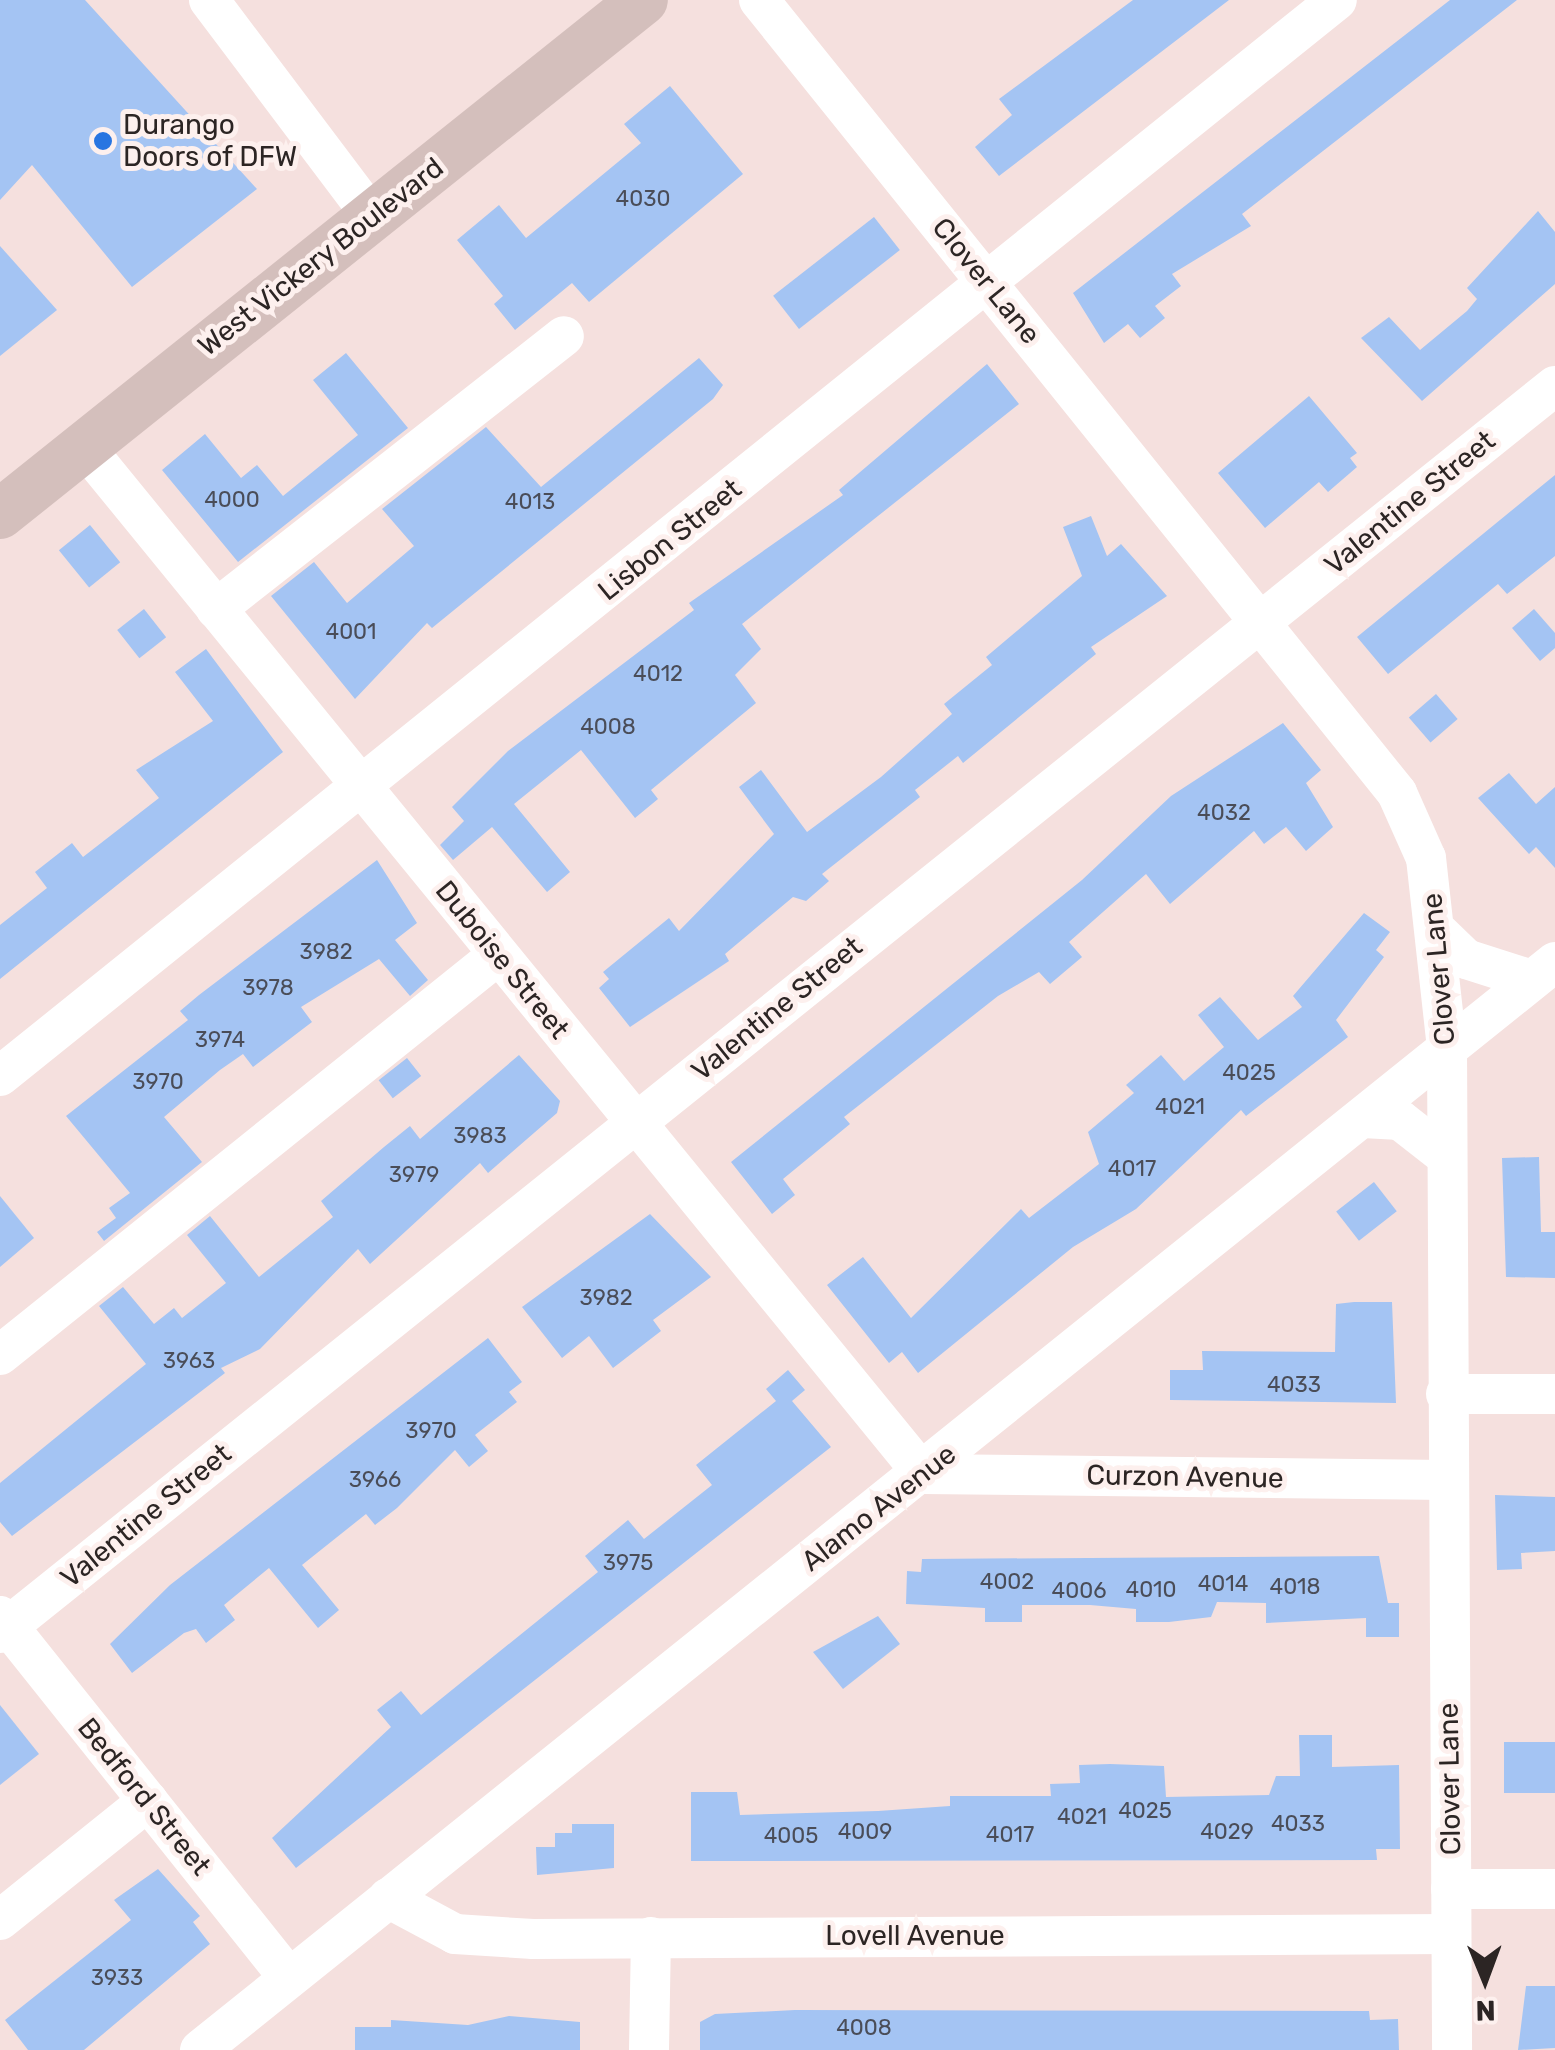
<!DOCTYPE html>
<html>
<head>
<meta charset="utf-8">
<style>
  body { margin:0 }
  #map { position:relative; width:1555px; height:2050px; overflow:hidden; background:#f5e0de; font-family:Rubik,sans-serif }
  div>[style] { position:absolute }
  [style*='--x'] { left:calc(var(--x)*1px); top:calc(var(--y)*1px); width:calc(var(--w)*1px); rotate:calc(var(--a)*1deg) }
  .building>* { inset:0; background:#a4c4f3; transform-origin:0 0 }
  .minor>* { height:40px; margin:-20px; padding:0 20px; transform-origin:20px; border-radius:20px; background:#fff }
  .major>* { height:50px; margin:-25px; padding:0 25px; transform-origin:25px; border-radius:25px; background:#d4bfbc }
  .dots>* { width:28px; height:28px; translate:-50% -50%; box-sizing:border-box; border:5px solid #fdf0ee; border-radius:50% }
  span { translate:-50% -50%; white-space:nowrap; text-align:center; line-height:1.15; -webkit-text-stroke:10px #fdf0ee; paint-order:stroke }
  .number-label { font-size:22px; color:#4a4d58 }
  .number-label span { -webkit-text-stroke-width:0 }
  .poi-label { font-size:28px; color:#2c2524 }
  .left { translate:0 -50%; text-align:left }
  .street-label { font-size:28px; color:#2c2524 }
  .north { position:absolute; left:1435px; top:1930px; width:100px; height:100px; -webkit-text-stroke:8px #fdf0ee; paint-order:stroke; rotate:179deg; font-size:28px; font-weight:700; line-height:40px; text-align:center; color:#2c2524 }
  .north::after { content:''; display:block; margin:auto; width:35px; height:45px; background:#2c2524; clip-path:polygon(50% 0,100% 100%,50% 72%,0 100%) }
</style>
</head>
<body>
<div id="map">
  <div class="building">
    <i style="clip-path:polygon(0 0,85px 0,257px 189px,132px 287px,32px 165px,0 200px)"></i>
    <i style="clip-path:polygon(1133px 0,1229px 0,999px 176px,975px 147px,1012px 115px,999px 99px)"></i>
    <i style="clip-path:polygon(1450px 0,1517px 0,1242px 214px,1251px 226px,1172px 274px,1181px 286px,1155px 306px,1165px 318px,1140px 338px,1128px 324px,1104px 343px,1073px 293px)"></i>
    <i style="clip-path:polygon(670px 86px,743px 174px,589px 302px,572px 283px,515px 330px,494px 304px,503px 296px,457px 240px,499px 205px,526px 238px,641px 143px,624px 124px)"></i>
    <i style="clip-path:polygon(1538px 211px,1555px 232px,1555px 284px,1422px 401px,1361px 338px,1389px 317px,1420px 350px,1467px 311px,1477px 299px,1467px 288px)"></i>
    <i style="left:874px;top:217px;width:42px;height:128px;rotate:52deg"></i>
    <i style="clip-path:polygon(0 246px,57px 310px,0 356px)"></i>
    <i style="clip-path:polygon(346px 353px,408px 428px,238px 562px,162px 470px,205px 434px,241px 478px,257px 465px,283px 496px,358px 435px,313px 380px)"></i>
    <i style="clip-path:polygon(699px 358px,723px 385px,713px 399px,432px 628px,427px 623px,355px 699px,271px 596px,314px 562px,347px 603px,414px 546px,382px 509px,486px 427px,541px 487px)"></i>
    <i style="clip-path:polygon(987px 364px,1019px 404px,742px 624px,761px 649px,735px 675px,756px 703px,651px 790px,658px 799px,635px 818px,581px 750px,514px 804px,570px 872px,547px 892px,492px 827px,453px 860px,440px 845px,464px 821px,452px 807px,508px 751px,694px 610px,689px 603px,843px 495px,839px 490px)"></i>
    <i style="clip-path:polygon(1309px 396px,1357px 453px,1350px 458px,1357px 467px,1328px 492px,1319px 482px,1265px 528px,1218px 473px)"></i>
    <i style="clip-path:polygon(1555px 475px,1555px 556px,1507px 594px,1498px 584px,1388px 674px,1357px 637px)"></i>
    <i style="clip-path:polygon(1091px 516px,1107px 556px,1121px 544px,1167px 596px,1091px 647px,1096px 654px,963px 763px,958px 756px,915px 790px,920px 797px,822px 874px,829px 881px,806px 901px,793px 897px,725px 954px,729px 961px,630px 1027px,599px 988px,609px 979px,603px 972px,669px 918px,679px 931px,774px 834px,739px 787px,761px 770px,807px 832px,881px 777px,952px 714px,944px 704px,992px 665px,986px 657px,1082px 576px,1063px 527px)"></i>
    <i style="left:90px;top:525px;width:48px;height:40px;rotate:51deg"></i>
    <i style="left:144px;top:609px;width:36px;height:34px;rotate:52deg"></i>
    <i style="clip-path:polygon(1534px 609px,1555px 633px,1555px 648px,1540px 661px,1512px 628px)"></i>
    <i style="clip-path:polygon(206px 649px,283px 752px,0 979px,0 925px,47px 888px,35px 872px,72px 843px,83px 857px,159px 798px,136px 770px,213px 721px,175px 672px)"></i>
    <i style="left:1436px;top:694px;width:33px;height:36px;rotate:49deg"></i>
    <i style="clip-path:polygon(1283px 723px,1321px 770px,1306px 783px,1333px 827px,1306px 851px,1286px 827px,1264px 844px,1254px 831px,1170px 904px,1146px 874px,1069px 942px,1082px 957px,1050px 984px,1039px 972px,998px 996px,844px 1117px,850px 1124px,783px 1179px,795px 1195px,772px 1214px,731px 1162px,1082px 880px,1171px 796px)"></i>
    <i style="clip-path:polygon(1509px 773px,1536px 804px,1555px 787px,1555px 868px,1536px 847px,1529px 854px,1478px 798px)"></i>
    <i style="clip-path:polygon(377px 860px,417px 923px,395px 940px,428px 980px,410px 996px,379px 959px,301px 1007px,312px 1022px,253px 1067px,243px 1054px,220px 1070px,164px 1117px,202px 1162px,104px 1241px,97px 1232px,116px 1218px,109px 1208px,130px 1193px,66px 1116px,188px 1020px,180px 1011px,199px 995px)"></i>
    <i style="clip-path:polygon(1364px 913px,1390px 932px,1376px 950px,1384px 957px,1336px 1020px,1348px 1037px,1246px 1116px,1241px 1110px,1136px 1209px,1073px 1247px,918px 1373px,902px 1352px,889px 1363px,827px 1285px,863px 1257px,911px 1318px,1021px 1209px,1029px 1218px,1099px 1164px,1088px 1132px,1134px 1093px,1126px 1085px,1161px 1055px,1184px 1081px,1224px 1047px,1198px 1015px,1220px 997px,1258px 1040px,1302px 1007px,1293px 996px)"></i>
    <i style="clip-path:polygon(519px 1055px,560px 1101px,557px 1113px,488px 1173px,480px 1163px,370px 1264px,358px 1249px,260px 1349px,221px 1368px,225px 1373px,12px 1536px,0 1522px,0 1483px,146px 1364px,99px 1306px,123px 1287px,154px 1324px,174px 1308px,182px 1318px,226px 1283px,187px 1235px,210px 1216px,259px 1277px,333px 1217px,321px 1201px,384px 1147px,410px 1126px,420px 1139px)"></i>
    <i style="left:407px;top:1058px;width:23px;height:36px;rotate:52deg"></i>
    <i style="clip-path:polygon(1539px 1157px,1541px 1232px,1555px 1232px,1555px 1278px,1506px 1277px,1502px 1158px)"></i>
    <i style="left:1374px;top:1182px;width:37px;height:48px;rotate:52deg"></i>
    <i style="clip-path:polygon(0 1196px,34px 1238px,0 1267px)"></i>
    <i style="clip-path:polygon(650px 1214px,711px 1277px,653px 1320px,661px 1331px,613px 1368px,589px 1336px,562px 1358px,522px 1307px)"></i>
    <i style="clip-path:polygon(1354px 1302px,1392px 1302px,1396px 1403px,1170px 1400px,1170px 1370px,1203px 1370px,1202px 1351px,1335px 1352px,1336px 1304px)"></i>
    <i style="clip-path:polygon(488px 1338px,522px 1382px,509px 1392px,517px 1402px,475px 1435px,488px 1451px,469px 1467px,455px 1450px,397px 1508px,375px 1525px,366px 1514px,302px 1565px,339px 1610px,318px 1628px,269px 1568px,224px 1605px,235px 1620px,206px 1643px,196px 1629px,184px 1633px,132px 1673px,110px 1644px,170px 1585px)"></i>
    <i style="clip-path:polygon(788px 1370px,805px 1390px,792px 1401px,831px 1447px,296px 1868px,272px 1838px,391px 1727px,377px 1710px,401px 1691px,421px 1715px,598px 1572px,585px 1556px,628px 1520px,644px 1539px,712px 1485px,696px 1465px,776px 1401px,766px 1389px)"></i>
    <i style="clip-path:polygon(1495px 1495px,1555px 1497px,1555px 1551px,1521px 1553px,1522px 1569px,1497px 1570px)"></i>
    <i style="clip-path:polygon(1379px 1556px,1388px 1603px,1399px 1603px,1399px 1637px,1366px 1637px,1366px 1618px,1266px 1623px,1266px 1603px,1217px 1602px,1211px 1617px,1169px 1622px,1136px 1622px,1136px 1609px,1090px 1605px,1022px 1605px,1022px 1622px,985px 1622px,985px 1608px,906px 1604px,907px 1571px,921px 1572px,922px 1559px)"></i>
    <i style="clip-path:polygon(878px 1616px,900px 1644px,843px 1689px,813px 1652px)"></i>
    <i style="clip-path:polygon(0 1705px,39px 1754px,0 1785px)"></i>
    <i style="clip-path:polygon(1299px 1735px,1332px 1735px,1332px 1767px,1399px 1765px,1400px 1849px,1376px 1849px,1377px 1860px,691px 1861px,691px 1792px,737px 1792px,740px 1815px,878px 1811px,950px 1806px,950px 1796px,1051px 1796px,1050px 1784px,1080px 1783px,1079px 1765px,1110px 1764px,1164px 1766px,1166px 1797px,1269px 1795px,1276px 1776px,1300px 1776px)"></i>
    <i style="left:1504px;top:1742px;width:51px;height:51px"></i>
    <i style="clip-path:polygon(572px 1824px,614px 1824px,614px 1868px,537px 1875px,536px 1847px,555px 1847px,555px 1833px,572px 1833px)"></i>
    <i style="clip-path:polygon(158px 1869px,200px 1916px,193px 1922px,210px 1944px,84px 2050px,28px 2050px,5px 2020px,131px 1920px,114px 1900px)"></i>
    <i style="clip-path:polygon(1526px 1986px,1555px 1986px,1555px 2048px,1518px 2050px)"></i>
    <i style="clip-path:polygon(795px 2010px,1369px 2011px,1370px 2020px,1398px 2019px,1399px 2050px,700px 2050px,700px 2022px,715px 2014px)"></i>
    <i style="clip-path:polygon(509px 2016px,580px 2022px,580px 2050px,355px 2050px,355px 2027px,391px 2027px,391px 2020px,468px 2025px)"></i>
  </div>
  <div class="minor">
    <i style="--x:209;--y:0;--w:271;--a:53"></i>
    <i style="--x:759;--y:0;--w:1018;--a:51.18"></i>
    <i style="--x:1397;--y:793;--w:71;--a:66"></i>
    <i style="--x:1426;--y:858;--w:191;--a:83.7"></i>
    <i style="--x:1447;--y:1048;--w:1002;--a:89.71"></i>
    <i style="--x:83;--y:445;--w:1328;--a:50.77"></i>
    <i style="--x:923;--y:1474;--w:524;--a:0.66"></i>
    <i style="--x:216;--y:609;--w:442;--a:-38.1"></i>
    <i style="--x:1440;--y:934;--w:36;--a:44"></i>
    <i style="--x:1466;--y:959;--w:69;--a:17.7"></i>
    <i style="--x:0;--y:1076;--w:1716;--a:-38.83"></i>
    <i style="--x:1363;--y:1118;--w:37;--a:3"></i>
    <i style="--x:1400;--y:1120;--w:58;--a:38"></i>
    <i style="--x:0;--y:1355;--w:639;--a:-38.77"></i>
    <i style="--x:1446;--y:1394;--w:109;--a:0"></i>
    <i style="--x:0;--y:1616;--w:463;--a:51.4"></i>
    <i style="--x:0;--y:1633;--w:1993;--a:-38.73"></i>
    <i style="--x:1451;--y:1889;--w:104;--a:0"></i>
    <i style="--x:388;--y:1898;--w:76;--a:28.2"></i>
    <i style="--x:455;--y:1934;--w:78;--a:3.7"></i>
    <i style="--x:533;--y:1939;--w:918;--a:-0.31"></i>
    <i style="--x:0;--y:1920;--w:190;--a:-38.8"></i>
    <i style="--x:200;--y:2050;--w:1738;--a:-38.76"></i>
    <i style="--x:649;--y:2050;--w:113;--a:-89"></i>
  </div>
  <div class="major">
    <i style="--x:0;--y:514;--w:823;--a:-38.64"></i>
  </div>
  <div class="dots">
    <i style="left:103px;top:141px;background:#2875e1"></i>
  </div>
  <div class="number-label">
    <span style="left:643px;top:199px">4030</span>
    <span style="left:232px;top:500px">4000</span>
    <span style="left:530px;top:502px">4013</span>
    <span style="left:351px;top:632px">4001</span>
    <span style="left:658px;top:674px">4012</span>
    <span style="left:608px;top:727px">4008</span>
    <span style="left:1224px;top:813px">4032</span>
    <span style="left:326px;top:952px">3982</span>
    <span style="left:268px;top:988px">3978</span>
    <span style="left:220px;top:1040px">3974</span>
    <span style="left:1249px;top:1073px">4025</span>
    <span style="left:158px;top:1082px">3970</span>
    <span style="left:1180px;top:1107px">4021</span>
    <span style="left:480px;top:1136px">3983</span>
    <span style="left:1132px;top:1169px">4017</span>
    <span style="left:414px;top:1175px">3979</span>
    <span style="left:606px;top:1298px">3982</span>
    <span style="left:189px;top:1361px">3963</span>
    <span style="left:1294px;top:1385px">4033</span>
    <span style="left:431px;top:1431px">3970</span>
    <span style="left:375px;top:1480px">3966</span>
    <span style="left:628px;top:1563px">3975</span>
    <span style="left:1007px;top:1582px">4002</span>
    <span style="left:1223px;top:1584px">4014</span>
    <span style="left:1295px;top:1587px">4018</span>
    <span style="left:1151px;top:1590px">4010</span>
    <span style="left:1079px;top:1591px">4006</span>
    <span style="left:1145px;top:1811px">4025</span>
    <span style="left:1082px;top:1817px">4021</span>
    <span style="left:1298px;top:1824px">4033</span>
    <span style="left:865px;top:1832px">4009</span>
    <span style="left:1227px;top:1832px">4029</span>
    <span style="left:1010px;top:1835px">4017</span>
    <span style="left:791px;top:1836px">4005</span>
    <span style="left:117px;top:1978px">3933</span>
    <span style="left:864px;top:2028px">4008</span>
  </div>
  <div class="poi-label">
    <span class="left" style="left:123px;top:141px">Durango<br>Doors of DFW</span>
  </div>
  <div class="street-label">
    <span style="left:321px;top:257px;rotate:-38deg">West Vickery Boulevard</span>
    <span style="left:986px;top:281px;rotate:51deg">Clover Lane</span>
    <span style="left:1410px;top:503px;rotate:-39deg">Valentine Street</span>
    <span style="left:670px;top:540px;rotate:-39deg">Lisbon Street</span>
    <span style="left:502px;top:960px;rotate:51deg">Duboise Street</span>
    <span style="left:1439px;top:969px;rotate:-95deg">Clover Lane</span>
    <span style="left:777px;top:1009px;rotate:-39deg">Valentine Street</span>
    <span style="left:1185px;top:1477px;rotate:1deg">Curzon Avenue</span>
    <span style="left:879px;top:1508px;rotate:-38deg">Alamo Avenue</span>
    <span style="left:146px;top:1516px;rotate:-39deg">Valentine Street</span>
    <span style="left:1450px;top:1779px;rotate:-91deg">Clover Lane</span>
    <span style="left:144px;top:1797px;rotate:51deg">Bedford Street</span>
    <span style="left:915px;top:1936px">Lovell Avenue</span>
  </div>
  <div class="north">N</div>
</div>
</body>
</html>
